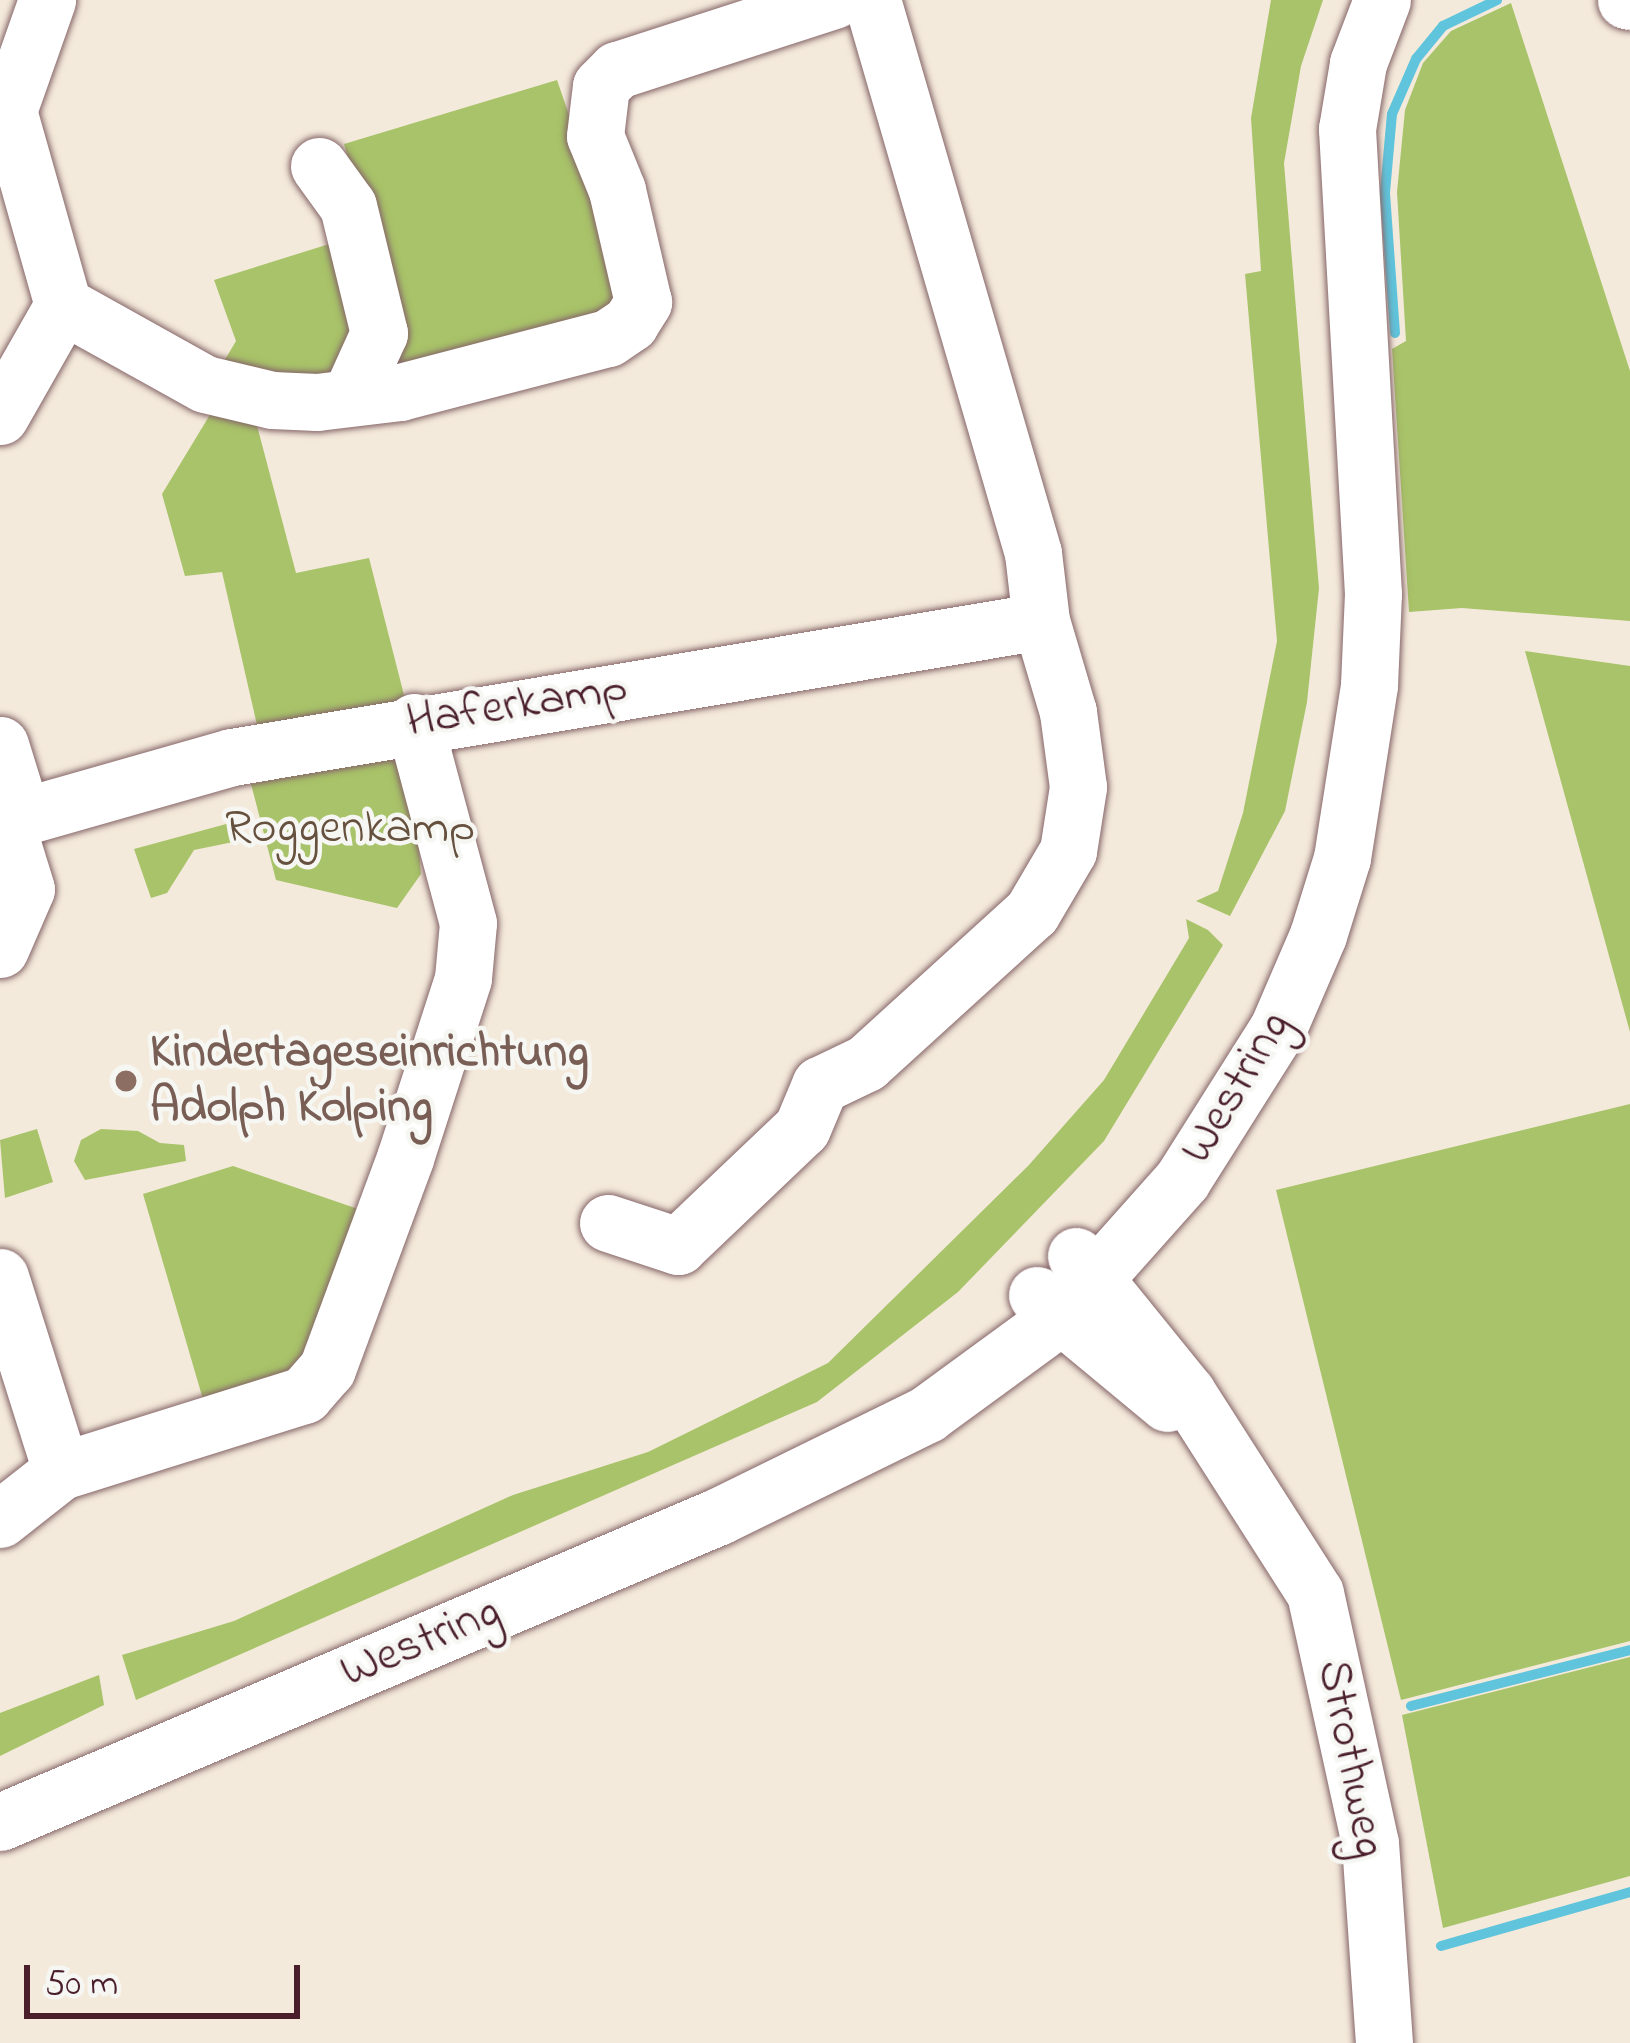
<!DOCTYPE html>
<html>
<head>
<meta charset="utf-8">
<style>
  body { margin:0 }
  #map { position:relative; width:1630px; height:2043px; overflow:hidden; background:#f4eadb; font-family:"Indie Flower",sans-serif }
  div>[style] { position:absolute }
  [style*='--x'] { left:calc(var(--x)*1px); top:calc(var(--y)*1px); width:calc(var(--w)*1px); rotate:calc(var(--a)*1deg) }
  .green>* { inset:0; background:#a8c369 }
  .stream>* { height:10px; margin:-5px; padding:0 5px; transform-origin:5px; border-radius:5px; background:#5fc4dc }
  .roads { filter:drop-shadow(0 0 3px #866669) drop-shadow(0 0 3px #866669) }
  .minor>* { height:57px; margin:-28.5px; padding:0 28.5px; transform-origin:28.5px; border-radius:28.5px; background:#fff }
  .dots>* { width:33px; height:33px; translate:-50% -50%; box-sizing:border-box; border:6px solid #f6f6f2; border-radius:50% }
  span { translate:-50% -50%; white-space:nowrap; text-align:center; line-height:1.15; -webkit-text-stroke:9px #f6f6f2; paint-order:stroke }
  .street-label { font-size:48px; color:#4a1f2b }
  .park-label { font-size:48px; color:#66503e }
  .education-label { font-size:48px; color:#785e54; font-weight:700 }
  .left { translate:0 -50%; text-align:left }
  .scale { position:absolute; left:24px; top:1965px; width:276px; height:54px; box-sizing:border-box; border:6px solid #4a1f2b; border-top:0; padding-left:15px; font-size:36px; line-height:42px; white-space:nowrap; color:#4a1f2b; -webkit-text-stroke:9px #f6f6f2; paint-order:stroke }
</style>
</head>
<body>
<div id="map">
  <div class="green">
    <i style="clip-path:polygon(1271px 0,1323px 0,1301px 66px,1284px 163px,1319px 588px,1307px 702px,1285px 811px,1230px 916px,1196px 901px,1218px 891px,1243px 813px,1277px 641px,1245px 274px,1261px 271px,1251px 118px)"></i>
    <i style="clip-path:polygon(1511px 3px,1630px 371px,1630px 621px,1462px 608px,1409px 612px,1392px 349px,1406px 341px,1397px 192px,1405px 110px,1423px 63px,1451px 31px)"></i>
    <i style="clip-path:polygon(557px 80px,622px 269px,616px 309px,388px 382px,397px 329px,344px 144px)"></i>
    <i style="clip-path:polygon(342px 240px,366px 328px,332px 384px,217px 373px,236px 341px,214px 280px)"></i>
    <i style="clip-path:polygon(214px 408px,255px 418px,296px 573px,369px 558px,405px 699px,259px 734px,222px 572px,185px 576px,162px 494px)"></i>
    <i style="clip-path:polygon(1525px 651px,1630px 666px,1630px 1032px)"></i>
    <i style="clip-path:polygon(389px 755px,413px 776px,421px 874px,397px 908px,276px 880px,251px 784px)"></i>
    <i style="clip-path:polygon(230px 823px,233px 842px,194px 850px,167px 893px,151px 898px,134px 849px)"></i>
    <i style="clip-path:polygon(1186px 919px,1208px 930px,1223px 945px,1104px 1141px,958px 1292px,817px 1402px,136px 1700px,122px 1655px,234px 1621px,513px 1495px,648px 1452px,828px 1363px,1028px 1166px,1104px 1080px,1189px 938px)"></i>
    <i style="clip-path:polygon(1630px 1104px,1630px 1641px,1401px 1700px,1276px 1190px)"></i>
    <i style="clip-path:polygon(37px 1129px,53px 1182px,5px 1198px,0 1140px)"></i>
    <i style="clip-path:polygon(101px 1129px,138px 1131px,160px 1143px,184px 1145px,186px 1161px,85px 1180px,74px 1161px,81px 1140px)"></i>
    <i style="clip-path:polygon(233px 1166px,361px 1210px,310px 1354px,285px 1381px,207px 1413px,143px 1194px)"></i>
    <i style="clip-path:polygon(1630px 1657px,1630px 1876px,1443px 1928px,1402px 1715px)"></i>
    <i style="clip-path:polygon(99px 1675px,104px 1705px,0 1756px,0 1713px)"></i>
  </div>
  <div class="stream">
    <i style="--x:1395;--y:333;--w:141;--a:-94.1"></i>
    <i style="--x:1385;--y:192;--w:78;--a:-84.9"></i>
    <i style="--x:1392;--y:114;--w:60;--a:-66.4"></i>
    <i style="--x:1416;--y:59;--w:43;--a:-50.7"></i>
    <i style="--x:1443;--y:26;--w:60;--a:-25.7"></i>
    <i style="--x:1411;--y:1706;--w:226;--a:-14.3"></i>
    <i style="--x:1441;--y:1946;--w:197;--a:-15.9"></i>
  </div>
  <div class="roads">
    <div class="minor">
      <i style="--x:1626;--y:0;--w:4;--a:14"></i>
      <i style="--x:0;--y:114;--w:9;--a:-21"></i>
      <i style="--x:8;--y:111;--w:118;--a:-70.6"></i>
      <i style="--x:319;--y:166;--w:49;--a:54.1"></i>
      <i style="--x:348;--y:206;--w:131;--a:76.3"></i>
      <i style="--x:379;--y:333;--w:70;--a:114.4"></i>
      <i style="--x:63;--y:305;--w:162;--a:29.1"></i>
      <i style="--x:205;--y:384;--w:69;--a:13.4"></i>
      <i style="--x:272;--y:400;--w:45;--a:2.5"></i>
      <i style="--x:317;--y:402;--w:84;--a:-6.9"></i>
      <i style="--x:400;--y:392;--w:215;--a:-14.6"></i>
      <i style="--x:608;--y:338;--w:27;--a:-34"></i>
      <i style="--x:630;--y:323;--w:25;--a:-58"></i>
      <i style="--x:643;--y:302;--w:115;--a:-103.1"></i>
      <i style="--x:617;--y:190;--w:58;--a:-112.2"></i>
      <i style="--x:595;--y:136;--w:50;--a:-83.2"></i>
      <i style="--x:601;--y:86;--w:23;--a:-45"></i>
      <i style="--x:617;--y:70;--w:228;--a:-17.9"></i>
      <i style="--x:0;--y:416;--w:128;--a:-60.4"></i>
      <i style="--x:63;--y:305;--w:202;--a:-105.8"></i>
      <i style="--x:0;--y:745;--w:74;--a:72.8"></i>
      <i style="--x:0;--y:823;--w:241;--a:-15.9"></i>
      <i style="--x:232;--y:757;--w:820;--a:-9.54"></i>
      <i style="--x:1041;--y:621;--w:68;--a:-96.7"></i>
      <i style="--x:1033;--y:553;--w:576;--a:-106.23"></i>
      <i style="--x:0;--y:949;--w:65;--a:-66.6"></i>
      <i style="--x:26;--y:889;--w:71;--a:-107.2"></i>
      <i style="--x:608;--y:1223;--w:74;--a:18.2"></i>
      <i style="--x:678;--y:1246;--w:171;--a:-43.6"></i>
      <i style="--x:802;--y:1128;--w:47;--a:-67.3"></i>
      <i style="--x:820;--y:1085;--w:51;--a:-25.6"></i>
      <i style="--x:866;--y:1063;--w:224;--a:-42.3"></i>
      <i style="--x:1032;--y:912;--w:71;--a:-59.5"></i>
      <i style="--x:1068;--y:851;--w:65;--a:-81.1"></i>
      <i style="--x:1078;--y:787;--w:76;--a:-97.6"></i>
      <i style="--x:1068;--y:712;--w:95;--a:-106.5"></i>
      <i style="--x:1076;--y:1256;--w:176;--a:51"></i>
      <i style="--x:1187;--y:1393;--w:237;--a:57.4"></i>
      <i style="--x:1315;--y:1593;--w:256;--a:77.6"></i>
      <i style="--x:1370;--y:1843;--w:200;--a:86"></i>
      <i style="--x:0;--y:1277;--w:203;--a:72.5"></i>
      <i style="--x:61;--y:1471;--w:255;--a:-17.4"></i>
      <i style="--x:304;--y:1395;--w:35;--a:-49"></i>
      <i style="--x:327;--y:1369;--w:225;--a:-69.7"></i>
      <i style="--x:405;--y:1158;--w:189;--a:-72.1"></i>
      <i style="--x:463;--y:978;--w:55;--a:-84.8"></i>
      <i style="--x:468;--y:923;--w:208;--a:-105"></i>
      <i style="--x:1037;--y:1295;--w:169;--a:39.7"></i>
      <i style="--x:0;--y:1519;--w:78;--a:-38.2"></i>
      <i style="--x:0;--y:1822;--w:781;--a:-23.05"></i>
      <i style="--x:719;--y:1516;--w:232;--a:-26.1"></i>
      <i style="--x:927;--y:1414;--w:166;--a:-36.2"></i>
      <i style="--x:1061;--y:1316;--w:182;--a:-48.3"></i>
      <i style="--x:1182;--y:1180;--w:180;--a:-57.7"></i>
      <i style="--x:1278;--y:1028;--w:101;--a:-66.7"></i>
      <i style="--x:1318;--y:935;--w:81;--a:-72.7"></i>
      <i style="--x:1342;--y:858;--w:175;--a:-81.1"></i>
      <i style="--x:1369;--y:685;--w:91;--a:-87.5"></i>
      <i style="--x:1373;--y:594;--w:466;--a:-93.2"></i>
      <i style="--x:1347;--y:129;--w:67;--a:-80.5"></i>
      <i style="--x:1358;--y:63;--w:67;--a:-69.1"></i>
    </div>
  </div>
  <div class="dots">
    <i style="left:126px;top:1081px;background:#8d6e63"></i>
  </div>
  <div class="street-label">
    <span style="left:517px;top:706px;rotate:-9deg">Haferkamp</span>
    <span style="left:1237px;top:1088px;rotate:-59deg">Westring</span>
    <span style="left:421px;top:1643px;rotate:-23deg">Westring</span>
    <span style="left:1350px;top:1759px;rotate:79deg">Strothweg</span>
  </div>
  <div class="park-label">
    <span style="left:350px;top:830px">Roggenkamp</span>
  </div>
  <div class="education-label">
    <span class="left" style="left:150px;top:1081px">Kindertageseinrichtung<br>Adolph Kolping</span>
  </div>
  <div class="scale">50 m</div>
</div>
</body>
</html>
